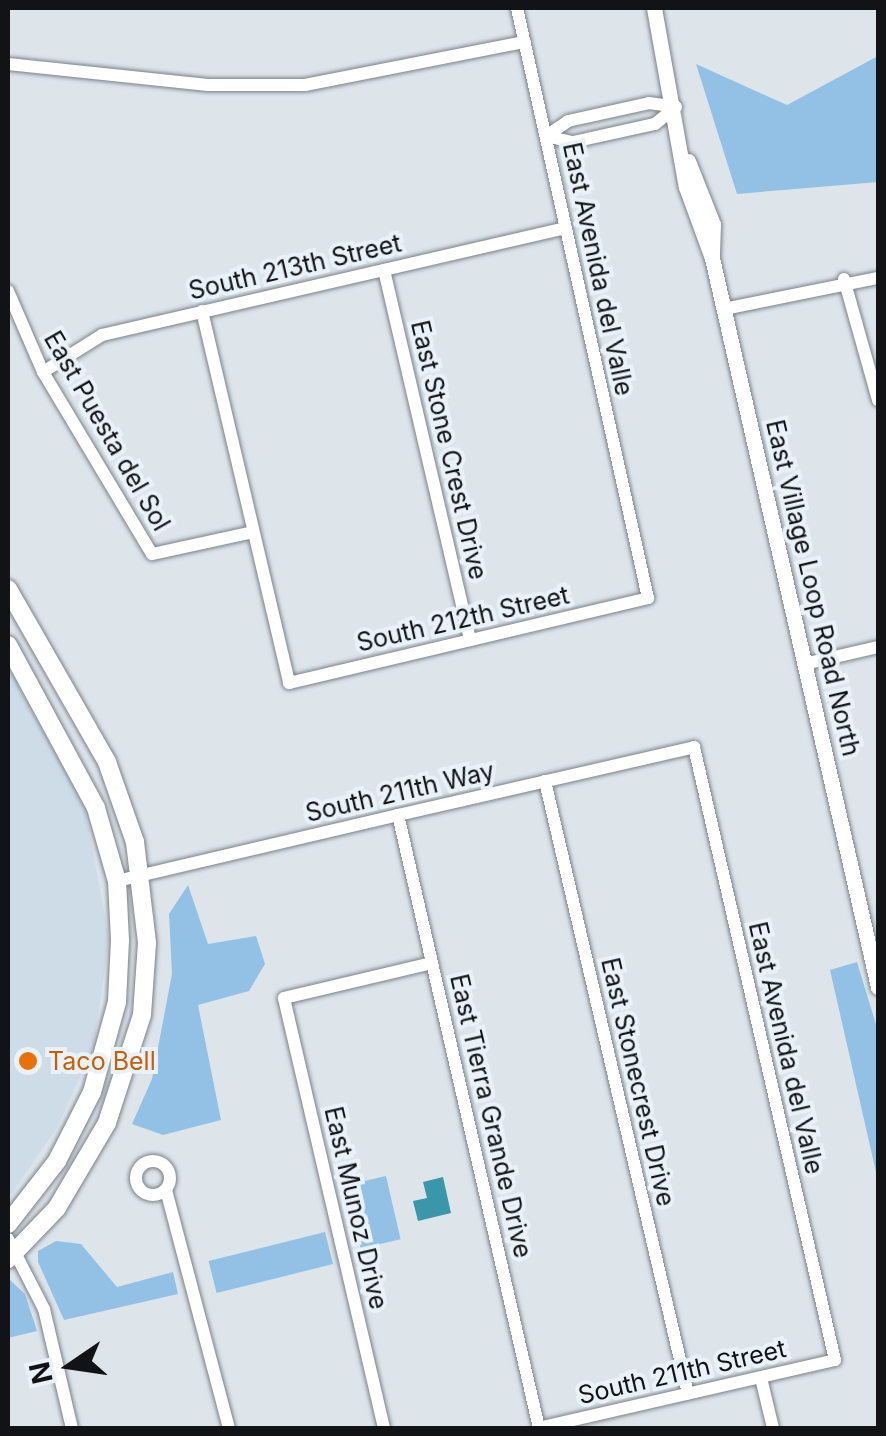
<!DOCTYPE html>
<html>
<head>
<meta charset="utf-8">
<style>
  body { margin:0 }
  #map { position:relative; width:886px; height:1436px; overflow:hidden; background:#dde5eb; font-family:Inter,sans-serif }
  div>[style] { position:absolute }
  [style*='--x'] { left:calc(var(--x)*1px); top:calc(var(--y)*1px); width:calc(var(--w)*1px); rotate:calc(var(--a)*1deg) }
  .built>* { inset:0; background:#cedce8 }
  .green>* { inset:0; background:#93c1e6; transform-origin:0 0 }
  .water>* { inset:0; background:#3a96a9 }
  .roads { filter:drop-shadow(0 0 2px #7b8288) drop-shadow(0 0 2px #7b8288) }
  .minor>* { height:12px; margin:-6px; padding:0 6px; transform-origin:6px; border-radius:6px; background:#fff }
  .minor>.ring { margin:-6px; padding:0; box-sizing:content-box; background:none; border:12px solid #fff; border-radius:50% }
  .tertiary>* { height:15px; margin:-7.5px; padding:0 7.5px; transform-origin:7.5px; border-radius:7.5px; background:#fff }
  .secondary>* { height:18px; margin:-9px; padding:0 9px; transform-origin:9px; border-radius:9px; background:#fff }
  .dots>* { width:28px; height:28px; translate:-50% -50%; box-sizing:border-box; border:5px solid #eaf2f9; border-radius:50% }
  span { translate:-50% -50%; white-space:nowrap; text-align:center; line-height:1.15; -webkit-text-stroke:8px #eaf2f9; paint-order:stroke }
  .street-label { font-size:25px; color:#111316 }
  .food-label { font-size:25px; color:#c56008 }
  .left { translate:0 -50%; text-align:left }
  .frame { position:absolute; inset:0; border:10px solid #111316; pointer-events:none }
  .north { position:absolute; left:20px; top:1316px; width:100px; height:100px; -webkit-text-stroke:8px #eaf2f9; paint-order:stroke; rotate:257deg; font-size:28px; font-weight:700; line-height:40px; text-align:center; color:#111316 }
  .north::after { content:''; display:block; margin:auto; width:35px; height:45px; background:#111316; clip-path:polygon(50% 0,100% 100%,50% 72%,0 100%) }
</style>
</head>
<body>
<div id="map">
  <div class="built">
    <i style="clip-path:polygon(8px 667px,85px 809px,109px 938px,94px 1046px,57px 1128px,8px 1199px)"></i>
  </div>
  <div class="green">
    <i style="clip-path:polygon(878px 56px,878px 182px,737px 194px,696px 64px,787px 105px)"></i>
    <i style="clip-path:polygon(188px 885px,208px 944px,256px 936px,265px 964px,249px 991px,198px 1005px,221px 1120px,163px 1135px,132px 1124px,152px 1079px,172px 974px,169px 914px)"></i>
    <i style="clip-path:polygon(857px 962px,878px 1031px,878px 1181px,830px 970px)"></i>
    <i style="left:386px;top:1176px;width:65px;height:41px;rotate:77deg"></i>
    <i style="left:325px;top:1232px;width:33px;height:120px;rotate:76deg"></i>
    <i style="clip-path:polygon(56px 1241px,81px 1244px,117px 1287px,173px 1272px,178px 1294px,64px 1320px,38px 1262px,38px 1251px)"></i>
    <i style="clip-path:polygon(8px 1278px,25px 1294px,37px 1331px,8px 1338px)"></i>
  </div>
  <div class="water">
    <i style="clip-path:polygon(443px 1177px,451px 1213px,418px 1221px,413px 1201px,427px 1198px,423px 1182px)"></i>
  </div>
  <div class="roads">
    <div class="minor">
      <i style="--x:8;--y:64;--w:201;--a:6"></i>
      <i style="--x:208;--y:85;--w:97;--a:0"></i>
      <i style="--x:305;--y:85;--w:224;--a:-11.1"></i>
      <i style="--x:546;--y:136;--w:28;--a:13"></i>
      <i style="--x:573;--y:142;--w:84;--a:-12.4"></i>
      <i style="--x:655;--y:124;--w:27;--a:-39"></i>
      <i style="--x:546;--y:136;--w:27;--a:-34"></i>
      <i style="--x:568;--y:121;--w:83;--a:-12.5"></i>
      <i style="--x:649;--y:103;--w:27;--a:8"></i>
      <i style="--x:384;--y:270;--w:380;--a:76.9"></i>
      <i style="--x:844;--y:279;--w:126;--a:74.3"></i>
      <i style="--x:8;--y:291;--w:88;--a:66.6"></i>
      <i style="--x:43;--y:372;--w:212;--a:59.1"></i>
      <i style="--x:152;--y:554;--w:103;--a:-12.3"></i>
      <i style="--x:724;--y:309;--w:157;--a:-11.4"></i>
      <i style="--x:202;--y:311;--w:382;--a:76.8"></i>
      <i style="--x:289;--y:683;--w:369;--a:-13.3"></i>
      <i style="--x:648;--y:598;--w:604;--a:-102.52"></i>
      <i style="--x:43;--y:372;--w:70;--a:-32.1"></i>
      <i style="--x:102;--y:335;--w:476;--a:-13"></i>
      <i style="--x:804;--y:664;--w:76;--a:-12.9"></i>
      <i style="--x:545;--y:781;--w:629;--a:76.87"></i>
      <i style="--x:117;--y:881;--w:289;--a:-13.2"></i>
      <i style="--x:398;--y:815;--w:304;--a:-12.9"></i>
      <i style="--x:694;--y:747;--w:629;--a:77.05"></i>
      <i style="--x:835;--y:1360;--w:304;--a:167.1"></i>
      <i style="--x:539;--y:1428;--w:629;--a:-102.95"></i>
      <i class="ring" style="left:136px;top:1161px;width:22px;height:22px"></i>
      <i style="--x:166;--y:1190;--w:246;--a:75.2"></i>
      <i style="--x:8;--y:1239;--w:79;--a:62.8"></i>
      <i style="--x:44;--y:1309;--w:122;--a:76.8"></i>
      <i style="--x:761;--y:1378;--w:51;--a:76.5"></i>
      <i style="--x:384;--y:1428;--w:441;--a:-103.1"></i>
      <i style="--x:284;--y:998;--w:152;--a:-13.3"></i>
    </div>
    <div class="tertiary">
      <i style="--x:654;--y:8;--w:182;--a:79.9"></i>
      <i style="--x:686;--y:187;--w:76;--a:69.9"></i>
      <i style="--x:688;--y:161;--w:68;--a:68.4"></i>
      <i style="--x:713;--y:224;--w:34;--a:92"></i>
      <i style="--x:712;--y:258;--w:748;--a:77.17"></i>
    </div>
    <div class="secondary">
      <i style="--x:8;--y:589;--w:199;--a:60.2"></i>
      <i style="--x:107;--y:762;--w:85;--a:70.7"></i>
      <i style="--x:135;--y:842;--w:102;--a:83.2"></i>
      <i style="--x:147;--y:943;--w:72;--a:94"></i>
      <i style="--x:142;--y:1015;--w:114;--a:108"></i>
      <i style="--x:107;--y:1123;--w:99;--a:120.5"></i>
      <i style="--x:57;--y:1208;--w:71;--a:133.9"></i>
      <i style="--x:8;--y:645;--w:185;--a:61.6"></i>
      <i style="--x:96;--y:808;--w:76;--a:74"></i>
      <i style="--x:117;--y:881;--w:59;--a:87.1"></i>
      <i style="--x:120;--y:940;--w:62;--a:92.8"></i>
      <i style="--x:117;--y:1002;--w:93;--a:105.5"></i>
      <i style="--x:92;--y:1092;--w:77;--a:116.9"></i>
      <i style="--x:57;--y:1161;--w:80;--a:127.9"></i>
    </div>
  </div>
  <div class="dots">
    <i style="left:28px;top:1061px;background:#e8710a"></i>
  </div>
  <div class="street-label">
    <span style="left:295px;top:267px;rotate:-13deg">South 213th Street</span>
    <span style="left:598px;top:269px;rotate:78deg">East Avenida del Valle</span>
    <span style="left:107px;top:431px;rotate:60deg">East Puesta del Sol</span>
    <span style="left:449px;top:450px;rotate:77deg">East Stone Crest Drive</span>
    <span style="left:813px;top:588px;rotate:77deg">East Village Loop Road North</span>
    <span style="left:463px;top:619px;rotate:-13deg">South 212th Street</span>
    <span style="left:400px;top:792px;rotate:-13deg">South 211th Way</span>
    <span style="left:786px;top:1048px;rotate:77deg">East Avenida del Valle</span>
    <span style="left:638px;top:1082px;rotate:77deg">East Stonecrest Drive</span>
    <span style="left:491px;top:1116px;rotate:77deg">East Tierra Grande Drive</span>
    <span style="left:356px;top:1208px;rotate:77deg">East Munoz Drive</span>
    <span style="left:682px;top:1372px;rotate:-13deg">South 211th Street</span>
  </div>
  <div class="food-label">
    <span class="left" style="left:48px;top:1061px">Taco Bell</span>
  </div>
  <div class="frame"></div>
  <div class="north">N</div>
</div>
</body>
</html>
